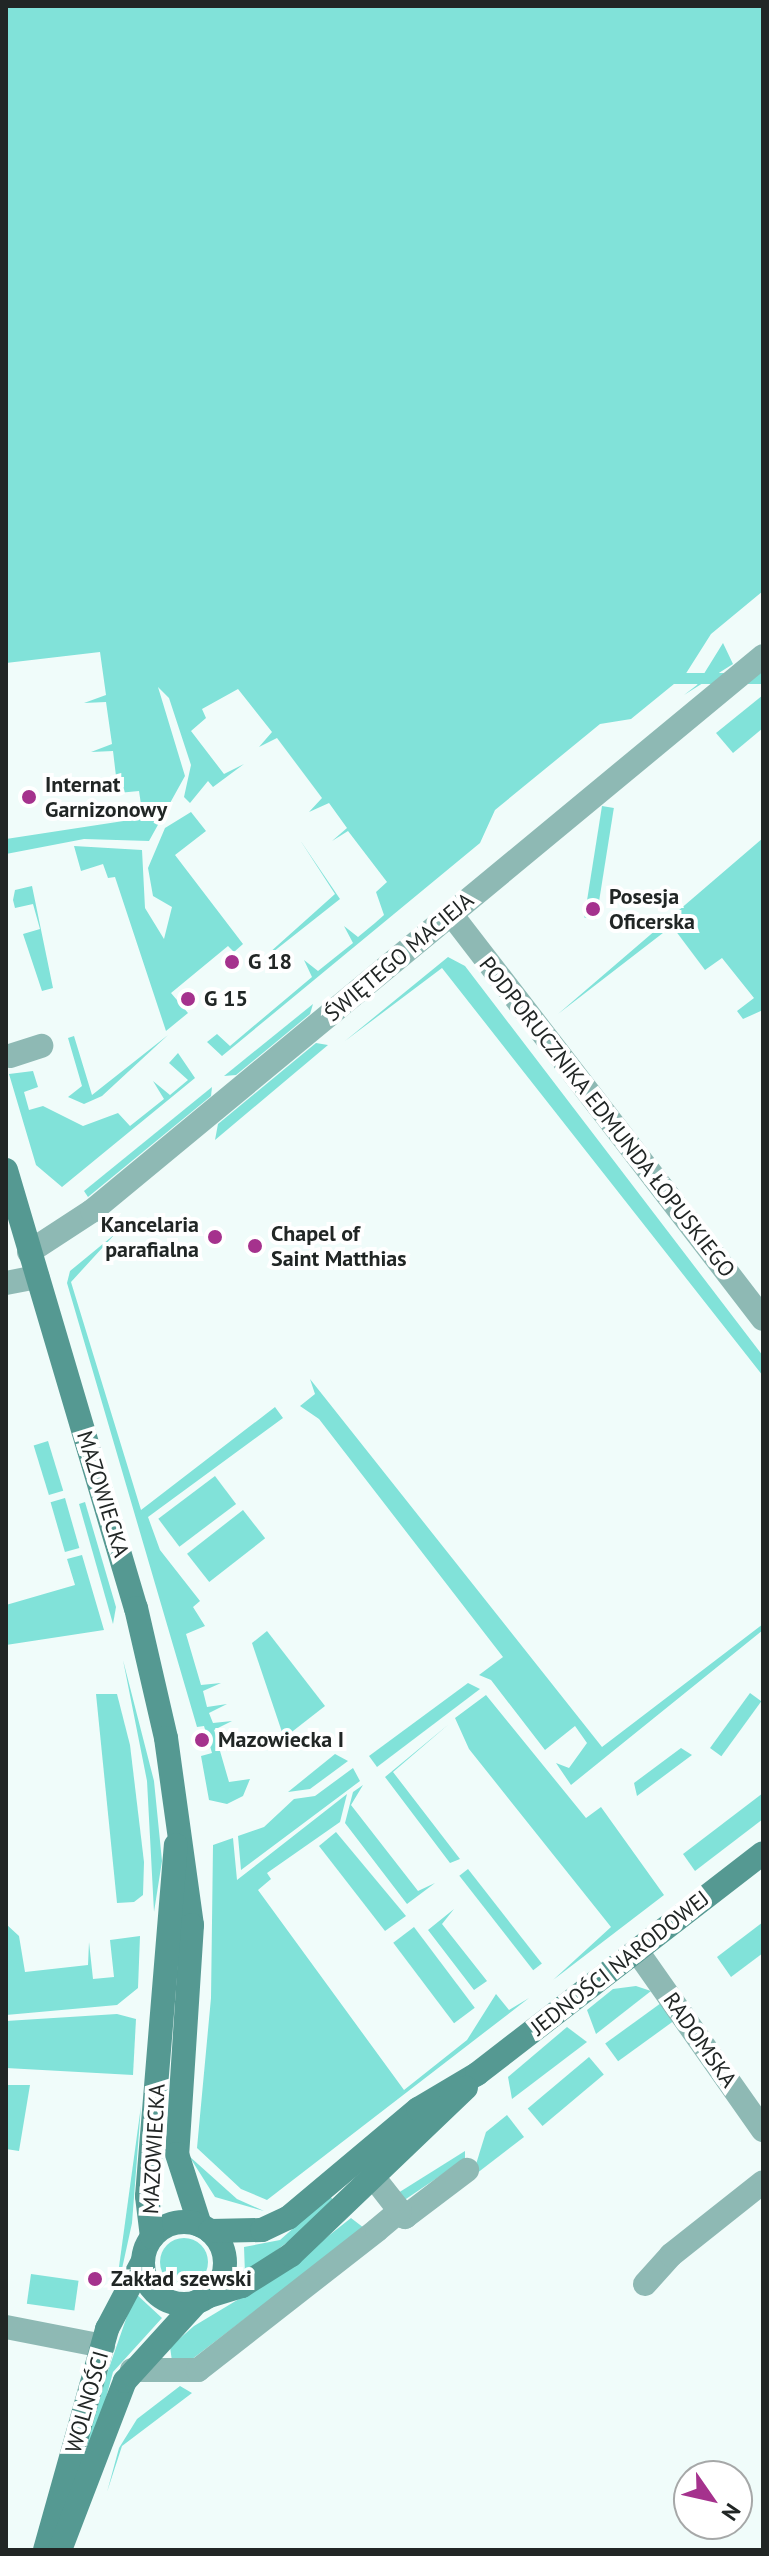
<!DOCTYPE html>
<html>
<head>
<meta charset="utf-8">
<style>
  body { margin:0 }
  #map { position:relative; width:769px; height:2556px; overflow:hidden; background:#f0fcfa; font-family:"PT Sans",sans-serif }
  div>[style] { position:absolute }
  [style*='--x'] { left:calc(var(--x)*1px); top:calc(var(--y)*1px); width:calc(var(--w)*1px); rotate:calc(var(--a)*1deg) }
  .green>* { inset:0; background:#81e2d9; transform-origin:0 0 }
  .round { border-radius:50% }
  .street>* { height:24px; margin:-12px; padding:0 12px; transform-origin:12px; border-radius:12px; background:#8eb9b4 }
  .secondary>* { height:24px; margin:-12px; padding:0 12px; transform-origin:12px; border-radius:12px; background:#559992 }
  .secondary>.ring { margin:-12px; padding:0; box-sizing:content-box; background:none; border:24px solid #559992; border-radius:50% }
  .dots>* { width:22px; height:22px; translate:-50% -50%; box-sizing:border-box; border:4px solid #fff; border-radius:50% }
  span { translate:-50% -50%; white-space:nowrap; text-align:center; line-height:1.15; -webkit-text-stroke:8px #fff; paint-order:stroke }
  .poi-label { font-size:22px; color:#212625; font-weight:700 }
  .left { translate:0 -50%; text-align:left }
  .right { translate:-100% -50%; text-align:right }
  .street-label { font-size:22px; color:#212625 }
  .frame { position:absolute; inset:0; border:8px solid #212625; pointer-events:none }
  .north { position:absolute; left:673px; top:2460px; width:80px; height:80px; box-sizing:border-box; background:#fff; border:2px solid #a6a8a8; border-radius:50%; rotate:124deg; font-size:22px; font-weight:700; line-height:32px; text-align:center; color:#212625 }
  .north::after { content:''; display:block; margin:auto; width:28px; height:36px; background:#a5328d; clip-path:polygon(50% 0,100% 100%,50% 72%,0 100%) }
</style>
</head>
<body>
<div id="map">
  <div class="green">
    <i style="clip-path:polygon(6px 6px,763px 6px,763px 591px,711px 634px,685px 675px,631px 719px,600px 724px,495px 810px,480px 843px,222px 1056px,207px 1042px,217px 1034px,230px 1046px,312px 977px,304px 960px,318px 971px,353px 943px,344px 926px,358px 937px,375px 923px,384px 915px,376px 892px,387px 882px,348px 831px,332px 841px,347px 828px,329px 803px,309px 812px,322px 798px,277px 738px,259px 747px,272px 732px,238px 689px,202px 709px,206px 718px,191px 731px,224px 774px,244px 764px,213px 787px,208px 781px,190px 803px,184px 797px,191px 765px,169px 698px,158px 687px,185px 776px,149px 841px,84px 839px,6px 854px,6px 839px,143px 818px,139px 791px,118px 793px,113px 751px,91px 752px,112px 744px,106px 702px,84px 703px,106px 695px,100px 652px,6px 663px)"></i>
    <i style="clip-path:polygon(723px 643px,733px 664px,684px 695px,697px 685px)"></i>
    <i style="left:763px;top:673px;width:11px;height:97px;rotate:90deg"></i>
    <i style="clip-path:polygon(763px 695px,763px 728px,733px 753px,716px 733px)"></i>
    <i style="left:602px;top:806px;width:12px;height:113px;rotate:9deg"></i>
    <i style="clip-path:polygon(191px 812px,206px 831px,175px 855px,243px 944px,234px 952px,228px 946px,171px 993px,188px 1013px,166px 1031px,115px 877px,108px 878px,103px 864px,81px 871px,74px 846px,142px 850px,145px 908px,164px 939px,172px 907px,153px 896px,148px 868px,165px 828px)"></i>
    <i style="clip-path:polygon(763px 838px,763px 1010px,743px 1019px,737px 1011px,754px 998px,722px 958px,705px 970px,672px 926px,558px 1014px)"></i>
    <i style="clip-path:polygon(300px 840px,340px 899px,249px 971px,335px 894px)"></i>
    <i style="clip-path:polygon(32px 886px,53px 988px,42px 991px,23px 934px,40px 929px,33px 904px,15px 908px,13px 900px,15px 890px)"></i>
    <i style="clip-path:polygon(448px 957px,465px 966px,763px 1356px,763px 1376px,442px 968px,345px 1041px)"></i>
    <i style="clip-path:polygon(313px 1004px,310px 1014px,236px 1075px,224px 1076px)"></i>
    <i style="clip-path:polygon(168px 1035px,102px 1096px,84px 1104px,68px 1097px,82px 1086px,68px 1038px,74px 1036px,92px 1095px)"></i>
    <i style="clip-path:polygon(316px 1043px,328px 1045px,215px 1140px,218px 1124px)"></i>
    <i style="clip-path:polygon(178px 1053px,195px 1078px,62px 1187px,36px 1165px,9px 1074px,33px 1071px,38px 1087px,24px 1092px,29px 1110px,43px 1106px,83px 1126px,118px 1113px,130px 1126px,164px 1099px,153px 1081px,170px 1095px,188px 1080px,169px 1063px)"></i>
    <i style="clip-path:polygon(212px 1087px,211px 1096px,88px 1197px,84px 1191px)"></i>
    <i style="clip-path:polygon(115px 1234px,71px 1282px,141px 1510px,275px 1407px,283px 1418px,148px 1517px,160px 1550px,200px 1601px,193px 1607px,205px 1626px,186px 1634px,201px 1685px,221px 1683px,203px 1691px,207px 1707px,227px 1704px,209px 1713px,213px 1723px,232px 1721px,214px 1730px,219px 1745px,238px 1742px,220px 1751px,229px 1782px,250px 1779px,243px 1796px,227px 1804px,209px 1800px,201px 1756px,212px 1753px,204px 1726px,197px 1727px,67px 1283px,70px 1271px)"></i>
    <i style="clip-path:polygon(310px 1379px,602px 1747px,763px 1624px,763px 1630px,571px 1785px,556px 1763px,569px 1768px,587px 1743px,575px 1726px,545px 1750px,491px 1680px,479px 1675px,503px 1657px,319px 1419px,300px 1406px,315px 1394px)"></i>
    <i style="left:48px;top:1441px;width:52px;height:15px;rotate:73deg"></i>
    <i style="left:215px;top:1476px;width:35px;height:71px;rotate:53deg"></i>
    <i style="left:65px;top:1498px;width:52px;height:15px;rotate:74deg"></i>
    <i style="clip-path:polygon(85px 1502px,116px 1607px,113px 1624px,79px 1504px)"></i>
    <i style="left:243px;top:1510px;width:36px;height:71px;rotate:52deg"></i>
    <i style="clip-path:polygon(82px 1555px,104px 1630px,6px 1645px,6px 1605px,75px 1585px,67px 1559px)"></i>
    <i style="clip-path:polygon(267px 1631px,325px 1706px,284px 1738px,252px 1643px)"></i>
    <i style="clip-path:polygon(123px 1660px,154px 1781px,162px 1861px,154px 1912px,147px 1781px)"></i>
    <i style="clip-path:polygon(468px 1683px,480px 1689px,377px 1767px,369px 1756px)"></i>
    <i style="left:750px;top:1693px;width:14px;height:68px;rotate:36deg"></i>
    <i style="clip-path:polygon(96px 1694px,117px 1694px,130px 1745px,144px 1862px,143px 1895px,134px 1902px,117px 1903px)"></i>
    <i style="clip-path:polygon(486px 1695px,586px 1818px,601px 1807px,664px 1895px,553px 1980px,611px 1927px,469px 1749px,455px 1718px)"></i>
    <i style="clip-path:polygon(449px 1724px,393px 1772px,460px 1859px,450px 1863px,385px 1777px)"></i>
    <i style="clip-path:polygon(681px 1748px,692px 1755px,637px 1796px,634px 1783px)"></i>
    <i style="clip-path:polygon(335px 1754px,348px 1761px,310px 1789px,288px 1792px)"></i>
    <i style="clip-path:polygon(353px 1768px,360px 1781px,241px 1870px,238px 1836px,264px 1827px,294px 1799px,315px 1796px)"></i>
    <i style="clip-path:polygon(363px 1785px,351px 1805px,418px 1891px,435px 1883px,407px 1904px,345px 1823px,353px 1792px)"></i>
    <i style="clip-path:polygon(763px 1793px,763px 1819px,695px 1871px,683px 1854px)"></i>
    <i style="clip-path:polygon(347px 1794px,340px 1822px,267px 1873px,271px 1879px,258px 1890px,404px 2090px,467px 2040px,496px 1994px,509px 2010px,529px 1998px,267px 2200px,241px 2189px,197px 2148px,211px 1998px,213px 1845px,233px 1838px,237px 1880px)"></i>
    <i style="clip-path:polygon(336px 1832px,406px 1916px,385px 1931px,319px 1846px)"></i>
    <i style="left:468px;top:1869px;width:120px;height:11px;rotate:52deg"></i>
    <i style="clip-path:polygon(454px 1909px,442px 1924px,487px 1981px,474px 1990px,428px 1930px)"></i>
    <i style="clip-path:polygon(763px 1922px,763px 1953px,731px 1977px,717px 1957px)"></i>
    <i style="clip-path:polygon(6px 1924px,19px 1936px,25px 1972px,88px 1965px,89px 1942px,93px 1979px,114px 1977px,110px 1940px,140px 1936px,138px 1988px,117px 2005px,6px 2015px)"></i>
    <i style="left:414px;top:1927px;width:101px;height:26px;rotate:53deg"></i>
    <i style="clip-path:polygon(636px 1986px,651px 1991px,596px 2034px,587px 2010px,613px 1989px)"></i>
    <i style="left:661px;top:2003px;width:22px;height:69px;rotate:54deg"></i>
    <i style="clip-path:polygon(117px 2014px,136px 2019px,133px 2075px,6px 2068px,6px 2021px)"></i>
    <i style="clip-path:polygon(567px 2027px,587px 2042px,512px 2099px,508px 2077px)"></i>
    <i style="left:589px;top:2057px;width:23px;height:80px;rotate:50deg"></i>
    <i style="clip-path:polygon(30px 2085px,19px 2151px,6px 2149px,6px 2085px)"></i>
    <i style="clip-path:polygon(141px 2106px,132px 2223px,120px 2278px,118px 2274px)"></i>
    <i style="clip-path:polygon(507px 2115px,524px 2137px,472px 2177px,486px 2132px)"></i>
    <i style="clip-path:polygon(465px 2151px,465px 2159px,403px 2201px,398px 2193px)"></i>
    <i style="clip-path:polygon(189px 2156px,237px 2199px,264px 2211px,215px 2197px)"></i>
    <i style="clip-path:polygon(330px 2196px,337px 2205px,245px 2274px,244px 2247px,280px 2240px)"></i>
    <i style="clip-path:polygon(351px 2218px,364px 2228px,187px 2363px,172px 2361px,170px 2347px,194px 2326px,279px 2275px)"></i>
    <i class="round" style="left:160px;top:2238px;width:48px;height:48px"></i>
    <i style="left:31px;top:2274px;width:48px;height:30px;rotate:8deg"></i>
    <i style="clip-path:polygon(135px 2293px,162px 2318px,113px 2372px,93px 2446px,83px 2443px)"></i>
    <i style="clip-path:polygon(180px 2386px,192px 2393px,122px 2446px,107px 2492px,119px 2448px,137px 2419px)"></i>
  </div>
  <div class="street">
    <i style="--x:451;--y:914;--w:511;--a:52.39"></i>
    <i style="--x:10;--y:1056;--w:33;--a:-18"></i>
    <i style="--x:29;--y:1252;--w:75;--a:-33.1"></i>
    <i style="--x:92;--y:1211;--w:871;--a:-39.59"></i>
    <i style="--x:6;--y:1283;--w:32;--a:-11"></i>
    <i style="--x:637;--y:1951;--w:219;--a:54.9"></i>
    <i style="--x:400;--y:2211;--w:8;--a:50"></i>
    <i style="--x:405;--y:2217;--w:78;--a:-37.2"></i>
    <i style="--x:645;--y:2284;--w:39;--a:-48"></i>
    <i style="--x:671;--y:2255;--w:117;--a:-38.4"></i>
    <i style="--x:6;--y:2327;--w:99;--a:11.1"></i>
    <i style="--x:132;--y:2370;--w:66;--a:0"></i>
    <i style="--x:198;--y:2370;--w:227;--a:-38"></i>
    <i style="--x:377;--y:2230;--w:30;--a:-40"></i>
    <i style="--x:400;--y:2211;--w:39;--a:-128"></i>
  </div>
  <div class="secondary">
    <i style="--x:6;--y:1170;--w:457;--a:73.5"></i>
    <i style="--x:136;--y:1608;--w:133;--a:77"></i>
    <i style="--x:166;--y:1738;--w:189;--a:82.1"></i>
    <i style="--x:192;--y:1925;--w:229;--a:93.7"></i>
    <i style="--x:177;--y:2154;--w:75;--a:72.1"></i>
    <i class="ring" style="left:143px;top:2222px;width:58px;height:58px"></i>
    <i style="--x:210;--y:2231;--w:52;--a:-1.1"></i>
    <i style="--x:262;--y:2230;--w:29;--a:-25"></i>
    <i style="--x:288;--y:2218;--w:170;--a:-40"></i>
    <i style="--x:418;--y:2109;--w:69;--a:-30.7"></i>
    <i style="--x:477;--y:2074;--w:361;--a:-37.7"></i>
    <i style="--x:152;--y:2237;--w:41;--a:-97"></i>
    <i style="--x:147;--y:2196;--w:352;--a:-85.3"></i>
    <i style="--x:209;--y:2296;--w:34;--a:-17"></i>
    <i style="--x:242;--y:2286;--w:58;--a:-32.3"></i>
    <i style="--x:291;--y:2255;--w:242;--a:-43.7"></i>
    <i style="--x:45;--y:2550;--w:230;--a:-74.3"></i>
    <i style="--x:107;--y:2329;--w:77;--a:-62.1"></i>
    <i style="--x:60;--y:2550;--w:181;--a:-69"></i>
    <i style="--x:125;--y:2381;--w:107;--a:-47.7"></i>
  </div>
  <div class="dots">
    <i style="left:29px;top:797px;background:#a5328d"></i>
    <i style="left:593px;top:909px;background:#a5328d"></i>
    <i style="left:232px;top:962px;background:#a5328d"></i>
    <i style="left:188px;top:999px;background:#a5328d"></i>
    <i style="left:215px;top:1237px;background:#a5328d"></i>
    <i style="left:255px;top:1246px;background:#a5328d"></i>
    <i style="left:202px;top:1740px;background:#a5328d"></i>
    <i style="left:95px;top:2279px;background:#a5328d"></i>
  </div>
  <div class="poi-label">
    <span class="left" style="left:45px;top:797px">Internat<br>Garnizonowy</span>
    <span class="left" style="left:609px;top:909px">Posesja<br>Oficerska</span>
    <span class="left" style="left:248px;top:962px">G 18</span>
    <span class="left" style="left:204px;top:999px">G 15</span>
    <span class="right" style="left:199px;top:1237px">Kancelaria<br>parafialna</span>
    <span class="left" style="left:271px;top:1246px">Chapel of<br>Saint Matthias</span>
    <span class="left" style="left:218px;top:1740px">Mazowiecka I</span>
    <span class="left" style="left:111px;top:2279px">Zakład szewski</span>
  </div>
  <div class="street-label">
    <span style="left:399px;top:957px;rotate:-40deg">ŚWIĘTEGO MACIEJA</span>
    <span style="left:607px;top:1117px;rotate:52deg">PODPORUCZNIKA EDMUNDA ŁOPUSKIEGO</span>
    <span style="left:103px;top:1494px;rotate:73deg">MAZOWIECKA</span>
    <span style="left:620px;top:1963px;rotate:-38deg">JEDNOŚCI NARODOWEJ</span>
    <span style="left:700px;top:2040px;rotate:55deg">RADOMSKA</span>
    <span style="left:154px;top:2149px;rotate:-87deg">MAZOWIECKA</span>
    <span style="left:87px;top:2402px;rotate:-74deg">WOLNOŚCI</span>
  </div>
  <div class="frame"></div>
  <div class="north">N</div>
</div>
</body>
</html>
